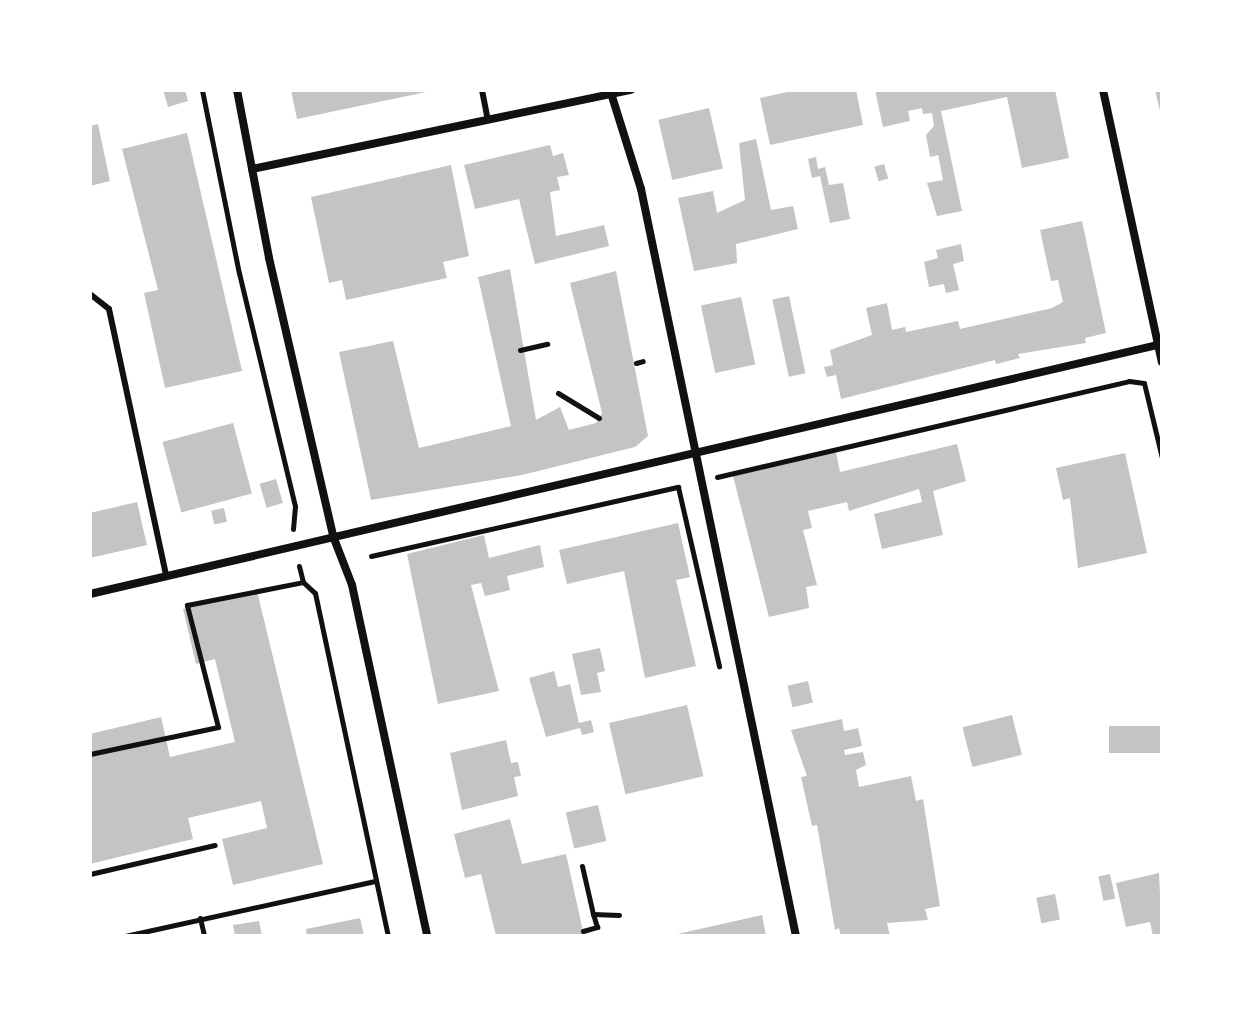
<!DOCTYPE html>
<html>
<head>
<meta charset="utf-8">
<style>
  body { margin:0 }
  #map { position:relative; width:1252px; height:1026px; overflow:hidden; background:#fff; font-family:Karla,sans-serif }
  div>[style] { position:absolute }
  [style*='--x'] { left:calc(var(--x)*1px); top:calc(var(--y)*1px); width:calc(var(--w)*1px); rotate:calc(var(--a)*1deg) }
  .building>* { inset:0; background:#c4c4c4; transform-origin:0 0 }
  .path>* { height:5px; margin:-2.5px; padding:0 2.5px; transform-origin:2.5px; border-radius:2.5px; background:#111 }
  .service>* { height:6px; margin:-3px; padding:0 3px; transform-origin:3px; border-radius:3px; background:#111 }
  .minor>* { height:8px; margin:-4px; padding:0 4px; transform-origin:4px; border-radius:4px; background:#111 }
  span { translate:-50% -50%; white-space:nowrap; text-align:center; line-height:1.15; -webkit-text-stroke:6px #fff; paint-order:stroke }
  .frame { position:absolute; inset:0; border:92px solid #fff; pointer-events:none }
</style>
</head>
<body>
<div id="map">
  <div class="building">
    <i style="clip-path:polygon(163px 90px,185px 90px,188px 101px,168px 107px)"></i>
    <i style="clip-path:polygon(291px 90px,431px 90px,431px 91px,297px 119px)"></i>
    <i style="clip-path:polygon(797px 90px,856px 90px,863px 125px,770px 145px,760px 98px)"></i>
    <i style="clip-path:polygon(875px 90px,1055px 90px,1069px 158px,1022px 168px,1007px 97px,941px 111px,962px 211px,937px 216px,927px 183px,943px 180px,938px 155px,930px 157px,926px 135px,934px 126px,932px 113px,923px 114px,922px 108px,908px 111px,910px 121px,883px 127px)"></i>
    <i style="clip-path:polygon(1155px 90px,1162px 90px,1162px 115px,1161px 115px)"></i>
    <i style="left:709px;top:108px;width:62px;height:52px;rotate:77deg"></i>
    <i style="clip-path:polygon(98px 124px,110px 181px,90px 186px,90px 126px)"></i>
    <i style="clip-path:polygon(187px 133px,242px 371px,165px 388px,144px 293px,158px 290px,122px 149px)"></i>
    <i style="clip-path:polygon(756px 139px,771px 210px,793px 206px,798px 229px,736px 244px,737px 263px,694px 271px,678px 198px,713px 191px,717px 213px,745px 200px,739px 143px)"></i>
    <i style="clip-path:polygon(550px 145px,553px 156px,563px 153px,569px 175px,557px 177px,560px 190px,550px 192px,556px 236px,604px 225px,609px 246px,535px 264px,519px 199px,475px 209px,464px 165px)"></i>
    <i style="clip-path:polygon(816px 157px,818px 169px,825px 167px,829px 185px,843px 183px,850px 219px,830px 223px,820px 176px,812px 178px,808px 159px)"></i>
    <i style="left:884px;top:164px;width:15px;height:10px;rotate:74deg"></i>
    <i style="clip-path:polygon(451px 165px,469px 256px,443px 262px,447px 278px,346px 300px,342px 280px,329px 283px,311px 197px)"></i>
    <i style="clip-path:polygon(1082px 221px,1106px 333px,1085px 338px,1086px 343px,1018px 354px,1020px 358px,996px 364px,995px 360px,841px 399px,836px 375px,827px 377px,824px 367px,833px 365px,830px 350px,872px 335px,866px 308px,887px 303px,892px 330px,905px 327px,906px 332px,958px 321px,960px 329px,1052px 308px,1063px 302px,1058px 280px,1051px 281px,1040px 230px)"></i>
    <i style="clip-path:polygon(961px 244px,964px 261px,953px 264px,959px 290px,946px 293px,944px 284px,929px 287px,924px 262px,938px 258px,936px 250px)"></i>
    <i style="clip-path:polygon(510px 269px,536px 420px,560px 407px,569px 430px,596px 423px,602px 413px,570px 283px,616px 271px,648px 436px,635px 447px,522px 475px,371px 500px,339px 352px,393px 341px,419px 448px,511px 426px,478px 277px)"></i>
    <i style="left:789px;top:296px;width:79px;height:17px;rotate:78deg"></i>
    <i style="left:741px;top:297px;width:69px;height:41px;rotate:78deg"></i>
    <i style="left:233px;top:423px;width:73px;height:73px;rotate:75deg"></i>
    <i style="clip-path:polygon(957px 444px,966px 481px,933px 491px,943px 535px,882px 549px,874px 514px,922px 502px,919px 489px,849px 511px,847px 502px,808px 511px,812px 528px,803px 530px,817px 585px,806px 587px,809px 608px,769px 617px,733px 476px,836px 452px,840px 472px)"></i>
    <i style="clip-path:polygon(1125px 453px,1147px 553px,1078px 568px,1070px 498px,1063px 500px,1056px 468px)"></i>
    <i style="left:276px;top:479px;width:25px;height:17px;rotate:74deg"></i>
    <i style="clip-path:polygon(137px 502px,147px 545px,90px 558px,90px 513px)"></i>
    <i style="left:224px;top:508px;width:14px;height:13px;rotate:78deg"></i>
    <i style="clip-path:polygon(678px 523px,690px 577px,676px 580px,696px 666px,645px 678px,624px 571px,567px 584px,559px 550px)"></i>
    <i style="clip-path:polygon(484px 535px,489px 558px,540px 545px,544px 567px,507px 576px,510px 590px,485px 596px,481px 583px,471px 585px,499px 691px,438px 704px,407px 554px)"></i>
    <i style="clip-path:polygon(257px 591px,323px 864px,233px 885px,222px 839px,267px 828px,261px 801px,188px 818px,193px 839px,90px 864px,90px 734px,161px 717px,170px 757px,235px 742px,215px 659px,196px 664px,183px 609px)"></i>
    <i style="clip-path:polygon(600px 648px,605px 671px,597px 673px,601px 692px,581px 695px,572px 654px)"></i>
    <i style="clip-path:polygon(554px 671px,558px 687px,570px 684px,579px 723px,591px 720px,594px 732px,582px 735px,580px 728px,546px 737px,529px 678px)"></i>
    <i style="left:808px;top:681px;width:22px;height:21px;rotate:77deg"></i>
    <i style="left:687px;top:705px;width:73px;height:80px;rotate:77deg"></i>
    <i style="left:1012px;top:715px;width:41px;height:51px;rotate:76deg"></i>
    <i style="clip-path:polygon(842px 719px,844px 731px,858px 728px,862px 746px,844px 750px,845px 755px,863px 752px,866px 765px,856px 770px,859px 787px,911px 776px,916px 801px,923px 799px,940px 906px,925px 909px,928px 920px,887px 923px,890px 936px,841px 936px,839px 928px,835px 930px,817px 825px,812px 826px,801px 777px,807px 776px,791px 730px)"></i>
    <i style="left:1162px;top:726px;width:27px;height:53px;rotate:90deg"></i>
    <i style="clip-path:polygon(506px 740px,511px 763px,518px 762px,521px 776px,514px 777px,518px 796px,462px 810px,450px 753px)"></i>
    <i style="left:598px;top:805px;width:37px;height:33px;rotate:77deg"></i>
    <i style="clip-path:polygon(510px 819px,522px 864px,566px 854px,584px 936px,496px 936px,481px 874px,465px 878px,454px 834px)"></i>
    <i style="clip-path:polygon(1159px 873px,1162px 936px,1153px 936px,1150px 922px,1126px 927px,1116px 883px)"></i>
    <i style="left:1110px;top:874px;width:25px;height:12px;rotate:78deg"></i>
    <i style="left:1055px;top:894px;width:26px;height:19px;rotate:79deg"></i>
    <i style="clip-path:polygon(762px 915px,766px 936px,673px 936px,673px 935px)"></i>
    <i style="clip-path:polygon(360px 918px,364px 936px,307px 936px,306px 929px)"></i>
    <i style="clip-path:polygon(259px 921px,262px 936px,235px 936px,233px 925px)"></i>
  </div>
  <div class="path">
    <i style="--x:202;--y:90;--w:187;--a:78.6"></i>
    <i style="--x:239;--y:273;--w:240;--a:76.5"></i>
    <i style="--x:295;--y:506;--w:23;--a:95"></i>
    <i style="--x:520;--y:350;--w:28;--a:-13"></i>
    <i style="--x:636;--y:363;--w:7;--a:-16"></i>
    <i style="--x:558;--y:393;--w:48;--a:31.4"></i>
    <i style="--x:717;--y:477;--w:423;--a:-13.1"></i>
    <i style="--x:1129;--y:381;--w:15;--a:8"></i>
    <i style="--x:1144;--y:383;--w:77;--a:76.5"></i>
    <i style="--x:371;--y:556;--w:315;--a:-12.7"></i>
    <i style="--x:678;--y:487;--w:184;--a:77.1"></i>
    <i style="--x:299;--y:566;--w:16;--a:76"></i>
    <i style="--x:303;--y:582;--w:16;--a:43"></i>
    <i style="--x:315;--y:593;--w:351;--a:78"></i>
    <i style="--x:90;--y:754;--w:131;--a:-11.9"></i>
    <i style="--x:218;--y:727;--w:126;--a:-104.3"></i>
    <i style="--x:187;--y:605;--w:118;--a:-11.2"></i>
    <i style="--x:582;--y:866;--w:49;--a:77.1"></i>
    <i style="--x:90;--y:874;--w:128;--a:-13.1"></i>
    <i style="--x:200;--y:918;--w:18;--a:77"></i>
    <i style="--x:583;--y:931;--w:15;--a:-16"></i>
    <i style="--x:597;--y:927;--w:14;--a:-107"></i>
    <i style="--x:593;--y:914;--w:26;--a:2"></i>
    <i style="--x:125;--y:936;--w:257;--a:-12.4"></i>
  </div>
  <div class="service">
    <i style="--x:482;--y:90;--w:31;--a:79"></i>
    <i style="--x:90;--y:294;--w:24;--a:38"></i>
    <i style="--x:109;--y:309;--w:272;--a:77.9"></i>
  </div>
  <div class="minor">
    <i style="--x:237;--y:90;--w:171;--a:79.2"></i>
    <i style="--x:269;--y:258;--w:285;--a:77"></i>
    <i style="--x:333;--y:536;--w:53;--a:68.8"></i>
    <i style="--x:352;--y:585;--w:359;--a:77.9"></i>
    <i style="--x:610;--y:90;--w:104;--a:72.6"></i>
    <i style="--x:641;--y:189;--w:763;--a:78.28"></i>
    <i style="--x:1103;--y:90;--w:278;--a:77.8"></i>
    <i style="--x:252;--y:169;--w:387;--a:-11.8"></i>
    <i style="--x:90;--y:594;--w:1101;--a:-13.13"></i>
  </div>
  <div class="frame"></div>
</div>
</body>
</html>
